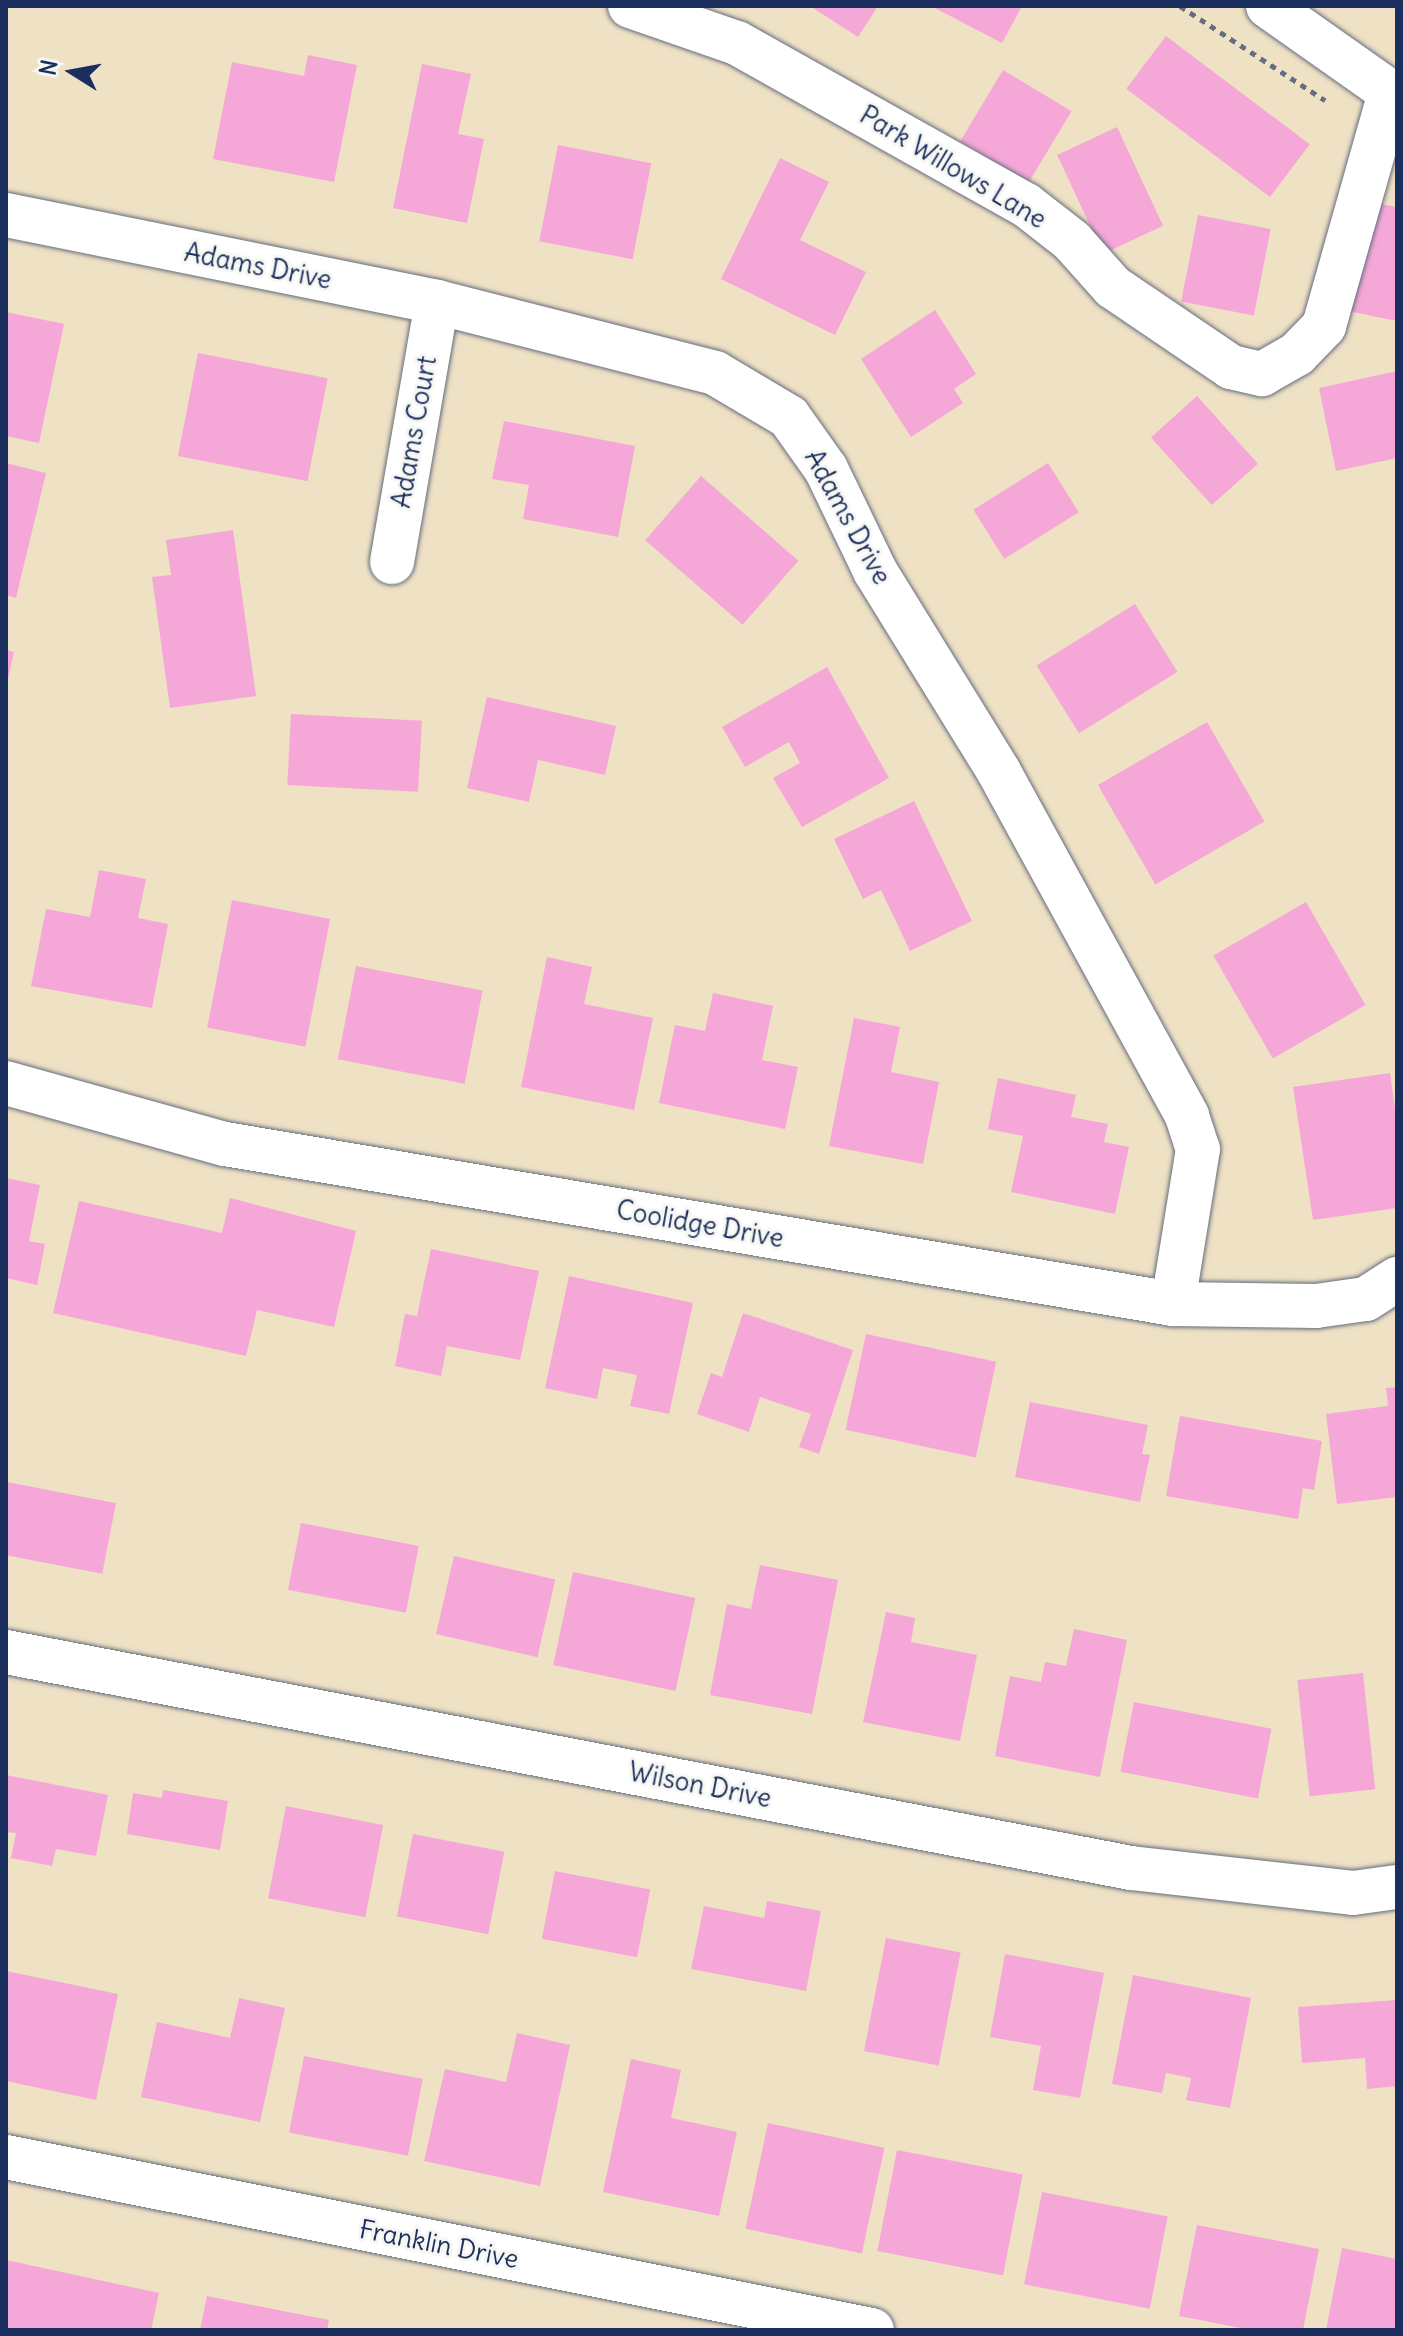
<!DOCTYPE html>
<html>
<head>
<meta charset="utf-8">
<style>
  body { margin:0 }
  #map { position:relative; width:1403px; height:2336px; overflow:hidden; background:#efe1c3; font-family:Delius,sans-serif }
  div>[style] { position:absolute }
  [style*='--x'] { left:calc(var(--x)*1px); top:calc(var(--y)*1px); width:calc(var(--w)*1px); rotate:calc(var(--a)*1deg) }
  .building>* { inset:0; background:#f5a7d7; transform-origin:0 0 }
  .path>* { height:5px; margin-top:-2.5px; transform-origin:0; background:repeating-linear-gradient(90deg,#656d81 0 6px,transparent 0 12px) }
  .roads { filter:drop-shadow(0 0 2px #656d81) drop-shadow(0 0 2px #656d81) }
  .minor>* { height:44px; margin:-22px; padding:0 22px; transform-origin:22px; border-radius:22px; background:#fff }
  .tertiary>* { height:44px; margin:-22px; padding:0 22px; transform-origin:22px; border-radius:22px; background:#fff }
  span { translate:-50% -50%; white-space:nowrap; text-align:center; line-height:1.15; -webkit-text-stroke:6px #f6f6f2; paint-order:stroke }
  .street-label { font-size:26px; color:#1b2f5e }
  .frame { position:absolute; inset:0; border:8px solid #1b2f5e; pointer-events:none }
  .north { position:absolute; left:32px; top:32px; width:80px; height:80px; -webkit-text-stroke:6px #f6f6f2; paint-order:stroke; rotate:281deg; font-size:22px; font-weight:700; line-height:32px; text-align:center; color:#1b2f5e }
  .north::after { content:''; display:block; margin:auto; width:28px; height:36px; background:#1b2f5e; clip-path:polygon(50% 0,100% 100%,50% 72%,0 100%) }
</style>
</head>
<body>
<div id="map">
  <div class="building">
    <i style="clip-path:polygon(810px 6px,878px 6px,858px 37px)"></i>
    <i style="clip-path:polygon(931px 6px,1022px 6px,1002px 43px)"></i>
    <i style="left:1166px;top:36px;width:180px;height:66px;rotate:37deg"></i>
    <i style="clip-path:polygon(308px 55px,357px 65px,334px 182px,213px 159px,232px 62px,304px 76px)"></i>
    <i style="clip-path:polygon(422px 64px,471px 74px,458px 134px,484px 139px,467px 223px,393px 208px)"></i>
    <i style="left:1003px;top:70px;width:80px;height:83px;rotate:31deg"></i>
    <i style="left:1117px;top:127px;width:109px;height:66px;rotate:65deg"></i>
    <i style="left:558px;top:145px;width:95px;height:98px;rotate:11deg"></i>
    <i style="clip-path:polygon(780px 158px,829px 182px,800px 240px,866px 272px,835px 335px,721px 279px)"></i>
    <i style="clip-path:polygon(1369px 202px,1397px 207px,1397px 321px,1348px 311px)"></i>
    <i style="left:1198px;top:215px;width:74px;height:88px;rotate:11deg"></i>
    <i style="clip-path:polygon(935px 310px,976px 374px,954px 389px,963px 403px,911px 437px,861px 359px)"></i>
    <i style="clip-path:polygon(6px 312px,64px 324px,39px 443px,6px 436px)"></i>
    <i style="left:198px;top:353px;width:132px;height:105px;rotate:11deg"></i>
    <i style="clip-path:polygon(1397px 371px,1397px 458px,1336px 471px,1319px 388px)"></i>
    <i style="left:1197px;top:396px;width:91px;height:62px;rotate:48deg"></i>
    <i style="clip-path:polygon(504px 421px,635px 446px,618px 537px,523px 519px,529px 485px,492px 479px)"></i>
    <i style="clip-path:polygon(6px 463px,46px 473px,16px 598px,6px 595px)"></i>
    <i style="left:1048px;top:463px;width:58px;height:88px;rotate:58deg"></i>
    <i style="left:701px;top:476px;width:129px;height:85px;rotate:41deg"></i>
    <i style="clip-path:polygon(233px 530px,256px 696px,170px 708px,152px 577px,171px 575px,166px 540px)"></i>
    <i style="left:1135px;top:604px;width:80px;height:116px;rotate:58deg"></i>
    <i style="clip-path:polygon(6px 650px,14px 652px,7px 683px,6px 683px)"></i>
    <i style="clip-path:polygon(827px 667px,889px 778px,802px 827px,773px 778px,800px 763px,789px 742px,745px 767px,722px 727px)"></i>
    <i style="clip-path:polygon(487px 697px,616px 726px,605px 775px,538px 760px,529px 802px,467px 788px)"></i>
    <i style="left:291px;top:714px;width:131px;height:71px;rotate:3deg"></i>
    <i style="left:1207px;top:722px;width:115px;height:126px;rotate:60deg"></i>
    <i style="clip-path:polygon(914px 801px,972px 921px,910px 951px,881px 890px,863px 899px,834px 839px)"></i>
    <i style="clip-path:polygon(99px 870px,146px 879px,138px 918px,168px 924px,152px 1008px,31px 986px,46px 909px,90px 917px)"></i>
    <i style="left:232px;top:900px;width:100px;height:130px;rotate:11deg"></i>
    <i style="left:1306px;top:902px;width:119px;height:107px;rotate:60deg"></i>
    <i style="clip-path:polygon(547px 957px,592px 967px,584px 1004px,653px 1018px,634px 1110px,521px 1087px)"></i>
    <i style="left:356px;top:966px;width:129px;height:95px;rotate:11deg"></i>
    <i style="clip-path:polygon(713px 993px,773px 1006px,762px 1060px,798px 1067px,785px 1129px,659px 1103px,675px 1025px,705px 1031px)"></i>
    <i style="clip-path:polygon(854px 1018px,900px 1027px,891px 1072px,939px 1082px,923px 1164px,829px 1146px)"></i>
    <i style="clip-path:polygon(1390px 1073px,1397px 1123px,1397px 1208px,1313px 1220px,1293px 1087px)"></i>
    <i style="clip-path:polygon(998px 1078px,1076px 1095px,1071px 1117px,1108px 1124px,1104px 1142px,1129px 1147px,1115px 1214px,1011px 1192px,1023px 1136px,988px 1129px)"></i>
    <i style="clip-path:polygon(6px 1178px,40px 1185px,29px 1241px,45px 1244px,37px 1285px,6px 1278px)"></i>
    <i style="clip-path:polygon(230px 1198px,356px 1231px,334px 1327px,257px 1310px,246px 1356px,53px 1313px,79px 1201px,222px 1233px)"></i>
    <i style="clip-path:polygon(431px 1249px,539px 1271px,520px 1360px,447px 1346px,441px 1376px,395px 1366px,405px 1314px,417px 1316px)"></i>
    <i style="clip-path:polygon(569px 1276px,693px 1303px,669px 1414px,630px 1406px,637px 1375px,603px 1368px,597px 1399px,545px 1388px)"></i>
    <i style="clip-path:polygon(743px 1313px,853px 1350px,819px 1454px,799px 1447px,811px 1414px,760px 1397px,749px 1432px,697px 1414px,711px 1373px,722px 1377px)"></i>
    <i style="left:866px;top:1334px;width:133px;height:98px;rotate:12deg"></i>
    <i style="clip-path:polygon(1397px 1387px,1397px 1497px,1337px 1504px,1326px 1414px,1388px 1406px,1386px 1388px)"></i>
    <i style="clip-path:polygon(1030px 1402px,1148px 1425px,1142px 1454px,1150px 1455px,1140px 1502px,1015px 1477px)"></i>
    <i style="clip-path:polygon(1180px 1416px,1322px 1441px,1314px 1490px,1303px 1488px,1298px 1519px,1166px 1496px)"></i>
    <i style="left:7px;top:1482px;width:111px;height:72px;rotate:11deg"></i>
    <i style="left:301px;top:1523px;width:120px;height:68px;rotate:11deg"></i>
    <i style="left:454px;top:1556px;width:104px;height:80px;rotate:13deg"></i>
    <i style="clip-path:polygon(760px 1565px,838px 1580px,812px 1714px,710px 1695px,727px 1604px,751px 1609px)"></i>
    <i style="left:573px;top:1572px;width:125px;height:95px;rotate:12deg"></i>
    <i style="clip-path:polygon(886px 1612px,915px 1618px,911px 1642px,977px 1655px,960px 1741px,863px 1722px)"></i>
    <i style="clip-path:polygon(1074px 1629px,1127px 1640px,1100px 1777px,995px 1756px,1010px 1676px,1041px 1682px,1045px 1662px,1066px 1666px)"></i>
    <i style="left:1363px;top:1673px;width:117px;height:66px;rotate:84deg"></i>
    <i style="left:1134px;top:1702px;width:140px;height:71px;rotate:11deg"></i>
    <i style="clip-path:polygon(6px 1775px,108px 1795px,96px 1856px,56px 1849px,52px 1866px,11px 1858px,16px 1833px,6px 1832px)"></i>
    <i style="clip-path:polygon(163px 1790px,228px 1801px,220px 1850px,127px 1834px,133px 1793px,162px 1798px)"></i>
    <i style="left:286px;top:1806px;width:99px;height:94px;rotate:11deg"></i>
    <i style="left:413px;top:1834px;width:93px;height:84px;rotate:11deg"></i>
    <i style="left:555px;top:1871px;width:97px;height:69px;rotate:11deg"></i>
    <i style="clip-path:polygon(767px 1901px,821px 1911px,806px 1991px,691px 1969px,704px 1906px,764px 1918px)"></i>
    <i style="left:886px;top:1938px;width:76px;height:115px;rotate:11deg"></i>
    <i style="clip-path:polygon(1005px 1954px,1104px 1973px,1080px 2098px,1033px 2090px,1041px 2046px,990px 2037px)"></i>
    <i style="clip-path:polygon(6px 1971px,118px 1994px,96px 2100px,6px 2081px)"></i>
    <i style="clip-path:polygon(1133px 1975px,1251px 1998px,1230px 2108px,1186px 2100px,1191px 2078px,1166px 2073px,1162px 2093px,1112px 2084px)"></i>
    <i style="clip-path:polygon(239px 1998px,285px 2008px,260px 2122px,141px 2097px,157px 2022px,230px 2038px)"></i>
    <i style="clip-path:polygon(1397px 2000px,1397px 2086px,1367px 2089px,1365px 2058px,1302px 2063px,1298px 2007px)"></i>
    <i style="clip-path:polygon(517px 2033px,570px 2045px,540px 2186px,424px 2161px,445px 2069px,506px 2082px)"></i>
    <i style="left:304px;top:2056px;width:121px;height:78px;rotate:11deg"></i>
    <i style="clip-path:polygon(631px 2059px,681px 2070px,671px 2118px,737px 2132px,719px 2216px,603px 2192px)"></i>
    <i style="left:768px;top:2123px;width:119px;height:108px;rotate:12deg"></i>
    <i style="left:897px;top:2150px;width:128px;height:103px;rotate:11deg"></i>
    <i style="left:1042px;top:2192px;width:128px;height:94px;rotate:11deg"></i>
    <i style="clip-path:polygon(1197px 2225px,1319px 2249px,1303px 2330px,1251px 2330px,1179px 2316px)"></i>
    <i style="clip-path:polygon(1342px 2248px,1397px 2259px,1397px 2330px,1326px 2330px)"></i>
    <i style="clip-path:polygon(6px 2260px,159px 2293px,151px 2330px,6px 2330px)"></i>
    <i style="clip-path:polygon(207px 2296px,329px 2320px,327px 2330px,200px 2330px)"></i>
  </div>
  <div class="path">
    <i style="--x:1180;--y:6;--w:173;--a:33"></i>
  </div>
  <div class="roads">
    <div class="minor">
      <i style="--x:630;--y:6;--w:113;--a:19.1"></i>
      <i style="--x:737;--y:43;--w:331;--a:29.3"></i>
      <i style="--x:1026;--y:205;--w:58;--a:38"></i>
      <i style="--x:1072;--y:241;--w:62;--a:48.3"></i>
      <i style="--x:1113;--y:287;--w:143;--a:34.1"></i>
      <i style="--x:1231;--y:367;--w:32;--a:13"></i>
      <i style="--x:1262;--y:374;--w:40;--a:-29.7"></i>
      <i style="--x:1297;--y:354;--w:39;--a:-46"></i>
      <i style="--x:1324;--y:326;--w:242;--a:-74.2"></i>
      <i style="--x:6;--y:215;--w:440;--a:11.4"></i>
      <i style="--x:437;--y:302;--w:287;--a:14.3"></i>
      <i style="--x:715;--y:373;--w:86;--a:30.7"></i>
      <i style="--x:789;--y:417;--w:64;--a:54.6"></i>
      <i style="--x:826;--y:469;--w:113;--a:64.3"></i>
      <i style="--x:875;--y:571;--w:236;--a:58.3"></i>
      <i style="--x:999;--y:772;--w:392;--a:61.3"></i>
      <i style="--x:1187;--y:1116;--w:35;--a:72"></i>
      <i style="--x:1198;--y:1149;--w:157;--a:99.2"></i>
      <i style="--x:392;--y:562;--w:264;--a:-80.2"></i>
      <i style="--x:6;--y:1083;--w:227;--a:15.6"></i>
      <i style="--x:225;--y:1144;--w:961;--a:9.58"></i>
      <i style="--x:1173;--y:1304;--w:143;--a:0.8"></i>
      <i style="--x:1316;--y:1306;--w:50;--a:-8"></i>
      <i style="--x:1366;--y:1299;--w:37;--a:-33"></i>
      <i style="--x:6;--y:1652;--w:1146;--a:10.87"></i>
      <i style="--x:1131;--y:1868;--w:223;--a:6.4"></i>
      <i style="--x:1353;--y:1893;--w:44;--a:-7.8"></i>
      <i style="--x:6;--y:2157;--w:883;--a:11.3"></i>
    </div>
    <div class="tertiary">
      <i style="--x:1268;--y:6;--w:158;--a:35.2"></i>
    </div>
  </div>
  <div class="street-label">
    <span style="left:953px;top:167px;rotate:31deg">Park Willows Lane</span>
    <span style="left:258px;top:266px;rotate:11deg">Adams Drive</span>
    <span style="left:414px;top:432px;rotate:-80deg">Adams Court</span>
    <span style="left:848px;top:517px;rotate:61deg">Adams Drive</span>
    <span style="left:700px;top:1224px;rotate:10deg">Coolidge Drive</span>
    <span style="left:700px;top:1785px;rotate:11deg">Wilson Drive</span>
    <span style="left:439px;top:2244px;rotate:11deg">Franklin Drive</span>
  </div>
  <div class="frame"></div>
  <div class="north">N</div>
</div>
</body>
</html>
